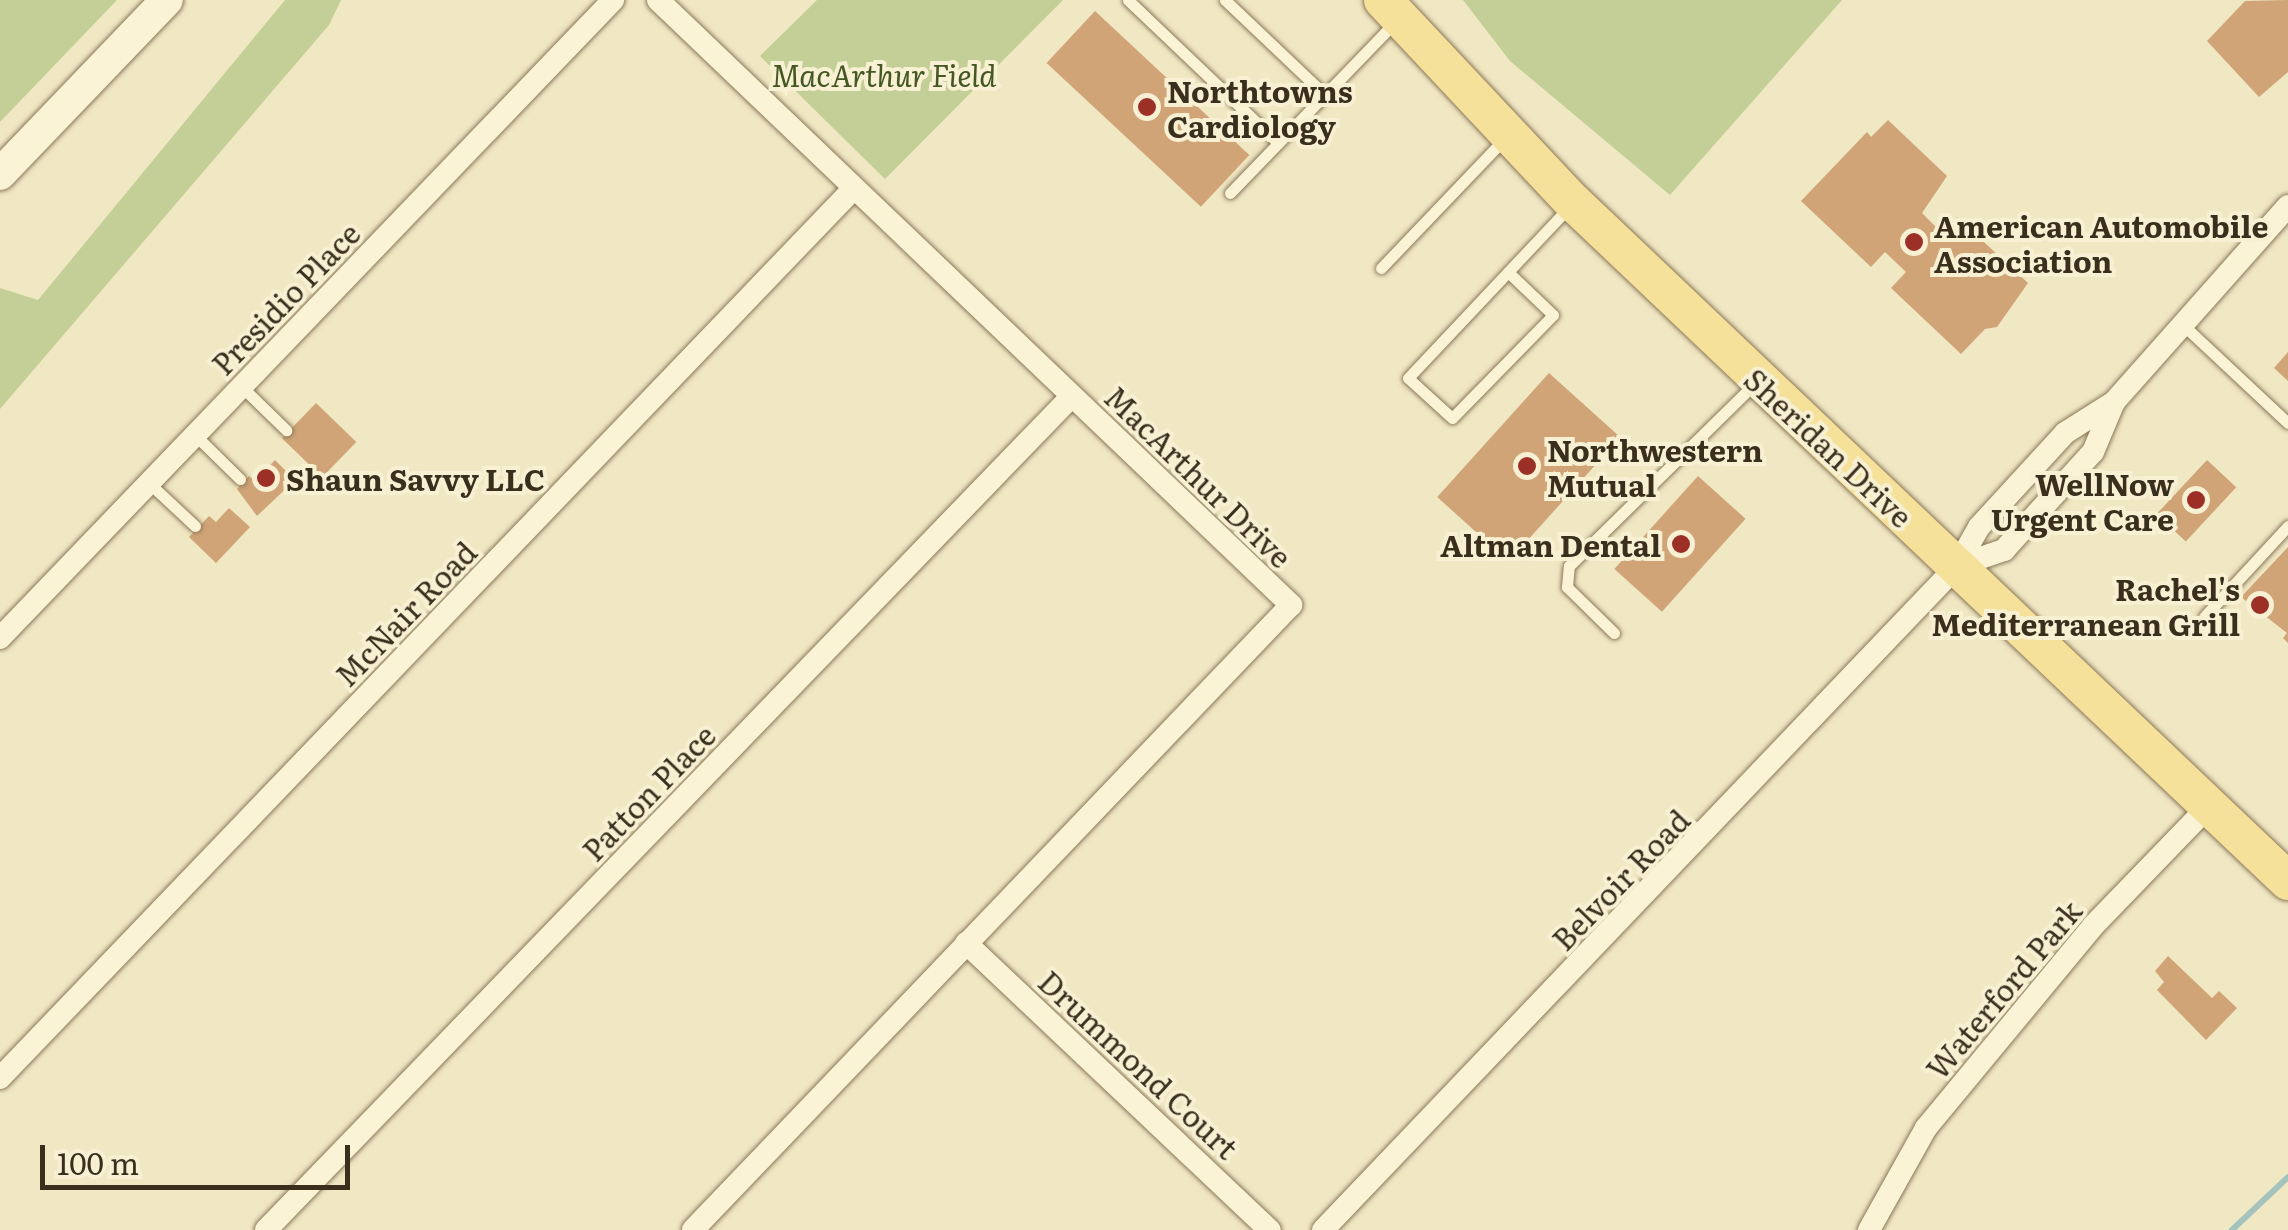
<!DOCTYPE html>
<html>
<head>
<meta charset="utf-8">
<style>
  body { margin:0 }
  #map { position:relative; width:2288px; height:1230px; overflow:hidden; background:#f0e7c3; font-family:Literata,serif }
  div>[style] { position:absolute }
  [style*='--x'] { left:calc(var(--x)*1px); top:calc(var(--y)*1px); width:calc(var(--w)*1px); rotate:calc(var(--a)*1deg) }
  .green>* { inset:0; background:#c3cf96 }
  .stream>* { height:6px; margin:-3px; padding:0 3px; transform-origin:3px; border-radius:3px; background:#a5c3bd }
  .building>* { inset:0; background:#d0a477; transform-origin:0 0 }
  .roads { filter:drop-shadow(0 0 2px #8b7859) drop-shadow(0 0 2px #8b7859) }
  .lane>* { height:11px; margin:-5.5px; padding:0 5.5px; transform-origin:5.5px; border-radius:5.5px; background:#faf3d6 }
  .street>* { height:22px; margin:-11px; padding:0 11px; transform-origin:11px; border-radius:11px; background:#faf3d6 }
  .secondary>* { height:32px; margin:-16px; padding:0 16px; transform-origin:16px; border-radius:16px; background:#faf3d6 }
  .primary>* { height:38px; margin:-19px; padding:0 19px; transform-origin:19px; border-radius:19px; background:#f5e199 }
  .dots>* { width:28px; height:28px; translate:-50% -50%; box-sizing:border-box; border:5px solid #f7f0d3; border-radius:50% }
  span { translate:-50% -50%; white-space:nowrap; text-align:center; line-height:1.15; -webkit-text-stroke:8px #f7f0d3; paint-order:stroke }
  .park-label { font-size:30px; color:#455723; font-style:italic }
  .poi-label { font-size:30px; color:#3a2e1d; font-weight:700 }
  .left { translate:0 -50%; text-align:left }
  .right { translate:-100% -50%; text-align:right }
  .street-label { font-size:30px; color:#3a2e1d }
  .scale { position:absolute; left:40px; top:1145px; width:310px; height:45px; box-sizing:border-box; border:5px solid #3a2e1d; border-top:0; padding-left:12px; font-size:30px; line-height:35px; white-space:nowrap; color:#3a2e1d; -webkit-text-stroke:8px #f7f0d3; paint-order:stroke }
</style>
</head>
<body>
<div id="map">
  <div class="green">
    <i style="clip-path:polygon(0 0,117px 0,0 122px)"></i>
    <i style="clip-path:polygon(285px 0,341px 0,329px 25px,0 409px,0 288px,38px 300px)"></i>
    <i style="clip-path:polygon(817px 0,1063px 0,885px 179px,760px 56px)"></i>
    <i style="clip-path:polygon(1463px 0,1842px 0,1670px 195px,1510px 61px)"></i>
  </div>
  <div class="stream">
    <i style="--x:2232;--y:1230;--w:77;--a:-43.4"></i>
  </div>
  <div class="building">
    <i style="clip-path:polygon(2288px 0,2288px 72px,2259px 97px,2207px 41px,2245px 1px)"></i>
    <i style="left:1095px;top:11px;width:211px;height:71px;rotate:43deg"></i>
    <i style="clip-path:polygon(1888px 120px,1947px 176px,1922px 213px,1942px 233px,1957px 217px,2028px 283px,1997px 327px,1985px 329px,1961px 354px,1891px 288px,1906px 272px,1885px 252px,1871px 267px,1801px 201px,1867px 132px,1871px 137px)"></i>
    <i style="clip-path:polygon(2288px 352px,2288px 381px,2274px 368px)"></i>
    <i style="left:1549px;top:373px;width:96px;height:167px;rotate:42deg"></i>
    <i style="left:316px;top:403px;width:56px;height:49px;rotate:44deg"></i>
    <i style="clip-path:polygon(275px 460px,295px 480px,257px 516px,237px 489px,249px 476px,255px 481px)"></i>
    <i style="left:2207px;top:460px;width:40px;height:74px;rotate:43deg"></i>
    <i style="left:1698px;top:476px;width:64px;height:125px;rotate:42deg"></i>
    <i style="clip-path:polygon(229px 508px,250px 527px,216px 563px,189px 537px,209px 516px,216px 522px)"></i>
    <i style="clip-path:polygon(2288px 547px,2288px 643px,2283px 638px,2287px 633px,2241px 597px)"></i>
    <i style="clip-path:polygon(2168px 956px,2212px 998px,2219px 991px,2237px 1008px,2206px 1040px,2157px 990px,2164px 982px,2155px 971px)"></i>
  </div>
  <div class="roads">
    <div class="lane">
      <i style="--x:1128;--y:0;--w:207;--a:43.6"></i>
      <i style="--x:1225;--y:0;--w:138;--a:43.5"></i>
      <i style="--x:1230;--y:193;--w:240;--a:-46"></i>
      <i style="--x:1381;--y:268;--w:181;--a:-46.3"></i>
      <i style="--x:1508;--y:272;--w:62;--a:43.7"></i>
      <i style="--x:1553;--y:315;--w:144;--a:134.4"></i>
      <i style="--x:1452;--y:418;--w:59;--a:-137.7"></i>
      <i style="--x:1408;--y:378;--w:238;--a:-46.7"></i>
      <i style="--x:2181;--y:323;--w:146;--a:43.1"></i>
      <i style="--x:242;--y:387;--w:62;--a:44.3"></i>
      <i style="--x:195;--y:435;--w:63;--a:44.4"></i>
      <i style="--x:149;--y:483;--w:63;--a:43.1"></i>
      <i style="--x:2204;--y:617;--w:124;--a:-47.3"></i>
      <i style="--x:1614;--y:633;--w:66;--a:-135.6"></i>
      <i style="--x:1567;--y:587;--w:21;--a:-85"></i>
      <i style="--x:1569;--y:566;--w:260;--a:-44.5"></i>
    </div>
    <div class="street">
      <i style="--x:658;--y:0;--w:876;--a:43.7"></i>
      <i style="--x:1291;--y:605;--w:865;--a:133.74"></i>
      <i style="--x:1957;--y:566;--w:50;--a:-18.8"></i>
      <i style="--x:2004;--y:550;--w:132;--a:-47.8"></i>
      <i style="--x:2093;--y:452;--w:54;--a:-67.2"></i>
      <i style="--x:0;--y:638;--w:885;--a:-46.14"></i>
      <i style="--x:966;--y:943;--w:418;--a:43.4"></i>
      <i style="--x:0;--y:1078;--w:1232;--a:-46.18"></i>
      <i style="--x:266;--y:1230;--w:1160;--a:-45.98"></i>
      <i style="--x:1323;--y:1230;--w:918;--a:-46.32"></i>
      <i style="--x:1957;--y:566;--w:45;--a:-60.6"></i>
      <i style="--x:1979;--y:527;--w:127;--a:-47.5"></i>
      <i style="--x:2065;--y:433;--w:58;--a:-32.3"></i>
      <i style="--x:2114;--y:402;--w:262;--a:-48.4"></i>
      <i style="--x:1869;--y:1230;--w:117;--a:-60.8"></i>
      <i style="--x:1926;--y:1128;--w:262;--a:-50.4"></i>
      <i style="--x:2093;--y:926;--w:167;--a:-46"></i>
    </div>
    <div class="secondary">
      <i style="--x:0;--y:174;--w:241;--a:-46.2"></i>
    </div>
    <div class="primary">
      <i style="--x:1383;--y:0;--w:277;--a:46.8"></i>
      <i style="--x:1573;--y:202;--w:986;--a:43.52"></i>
    </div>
  </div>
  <div class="dots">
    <i style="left:1147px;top:107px;background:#9d3026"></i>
    <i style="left:1914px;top:242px;background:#9d3026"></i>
    <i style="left:1527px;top:466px;background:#9d3026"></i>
    <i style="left:266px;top:478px;background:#9d3026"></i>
    <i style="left:2196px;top:500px;background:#9d3026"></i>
    <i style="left:1681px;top:544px;background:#9d3026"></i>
    <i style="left:2260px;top:605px;background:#9d3026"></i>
  </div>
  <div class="park-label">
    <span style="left:884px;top:74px">MacArthur Field</span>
  </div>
  <div class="poi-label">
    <span class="left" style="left:1167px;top:107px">Northtowns<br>Cardiology</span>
    <span class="left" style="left:1934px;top:242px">American Automobile<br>Association</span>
    <span class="left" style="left:1547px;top:466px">Northwestern<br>Mutual</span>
    <span class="left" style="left:286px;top:478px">Shaun Savvy LLC</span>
    <span class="right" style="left:2174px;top:500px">WellNow<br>Urgent Care</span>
    <span class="right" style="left:1661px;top:544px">Altman Dental</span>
    <span class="right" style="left:2240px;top:605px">Rachel's<br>Mediterranean Grill</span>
  </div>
  <div class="street-label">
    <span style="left:285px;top:298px;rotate:-46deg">Presidio Place</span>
    <span style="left:1829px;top:447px;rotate:43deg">Sheridan Drive</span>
    <span style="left:1199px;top:476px;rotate:44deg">MacArthur Drive</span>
    <span style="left:405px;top:613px;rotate:-46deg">McNair Road</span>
    <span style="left:648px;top:792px;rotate:-46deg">Patton Place</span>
    <span style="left:1620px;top:879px;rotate:-46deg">Belvoir Road</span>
    <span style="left:2003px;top:989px;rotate:-50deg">Waterford Park</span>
    <span style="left:1139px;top:1064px;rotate:43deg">Drummond Court</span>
  </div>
  <div class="scale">100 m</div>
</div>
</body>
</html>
